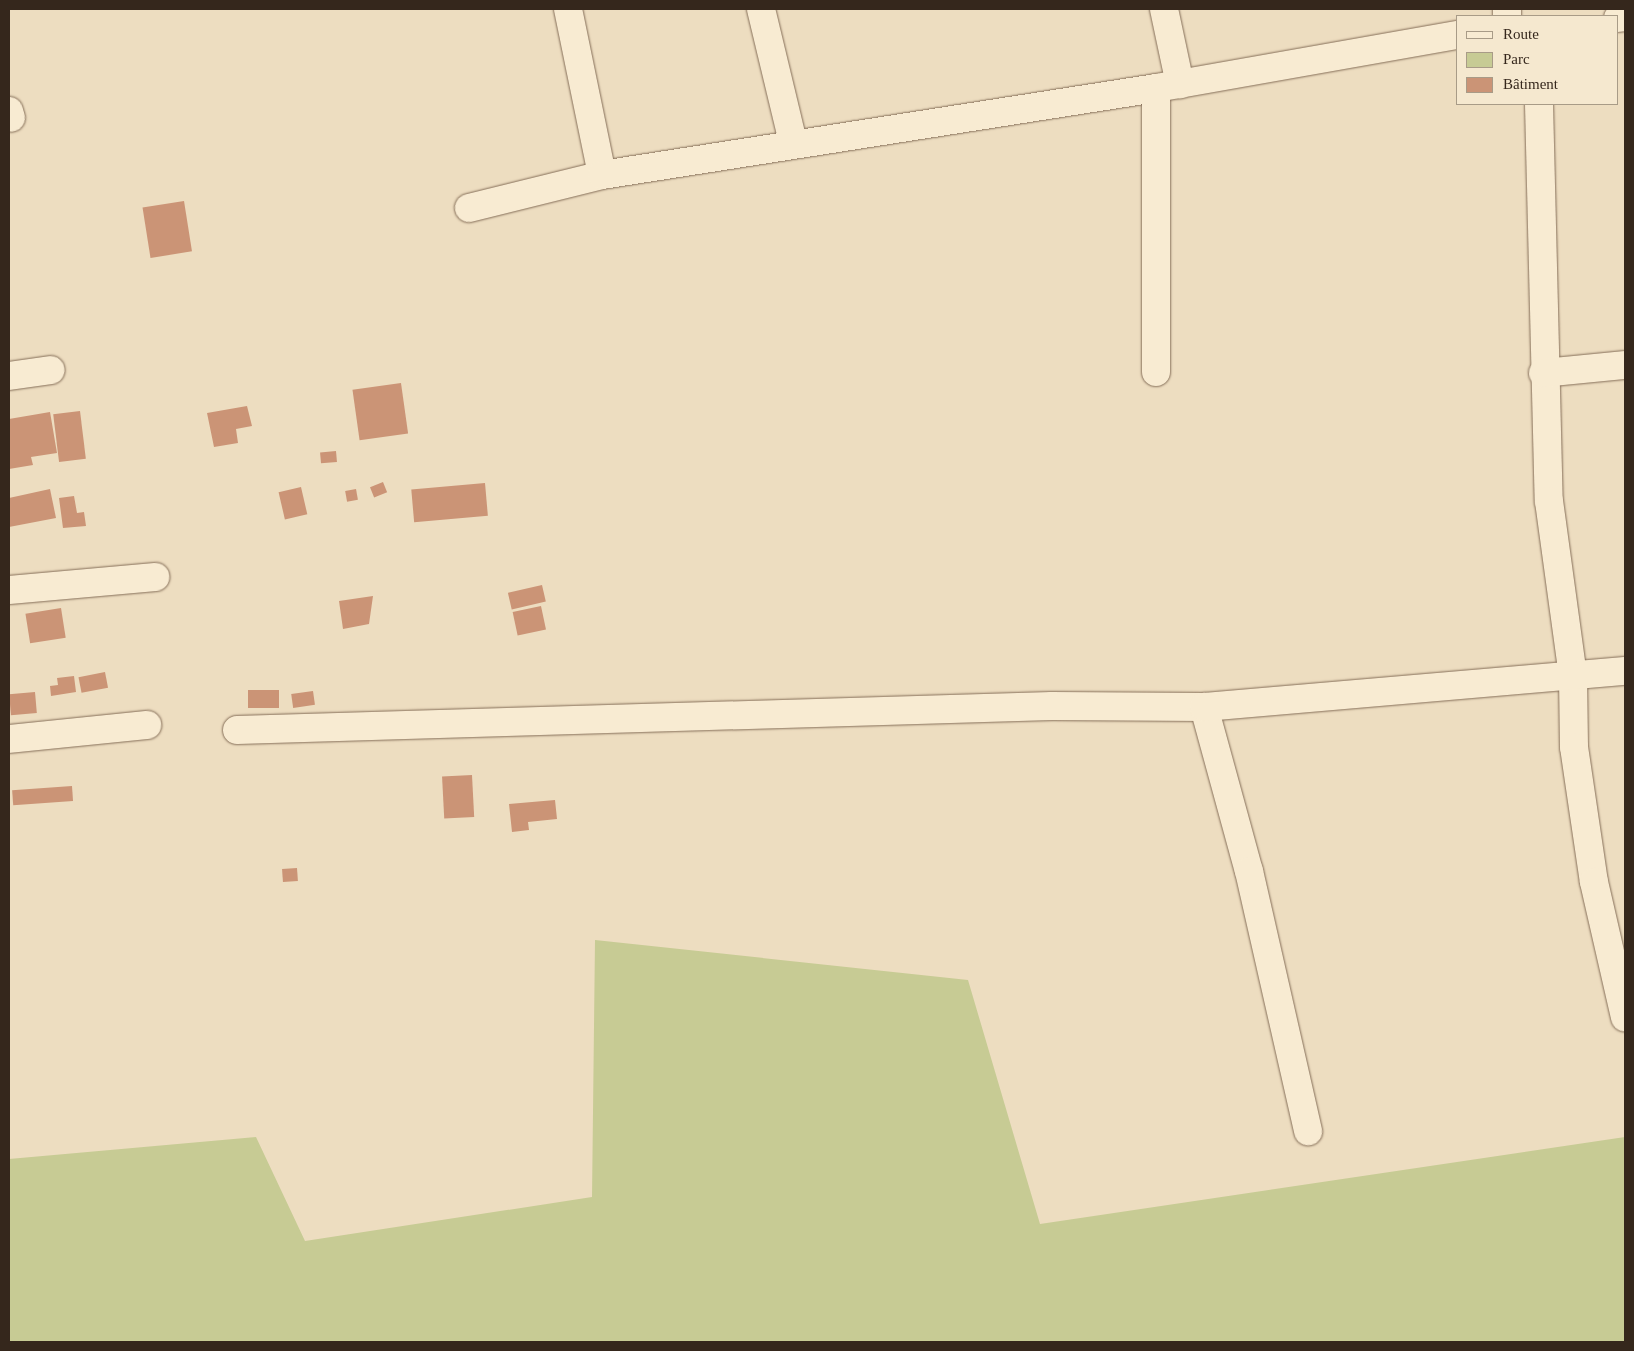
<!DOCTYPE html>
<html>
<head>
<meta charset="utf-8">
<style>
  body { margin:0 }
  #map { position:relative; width:1634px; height:1351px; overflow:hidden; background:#edddc0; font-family:Georgia,serif }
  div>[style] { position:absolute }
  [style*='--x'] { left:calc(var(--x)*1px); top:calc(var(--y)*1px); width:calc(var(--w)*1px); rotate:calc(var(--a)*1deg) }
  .green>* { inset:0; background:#c7cb94 }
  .building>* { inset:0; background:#cb9476; transform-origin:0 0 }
  .roads { filter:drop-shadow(0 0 1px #856e58) drop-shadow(0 0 1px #856e58) }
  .minor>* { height:28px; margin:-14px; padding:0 14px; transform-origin:14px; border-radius:14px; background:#f8ebd2 }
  span { translate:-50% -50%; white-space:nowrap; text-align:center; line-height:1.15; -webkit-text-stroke:4px #f5e8cf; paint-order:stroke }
  .frame { position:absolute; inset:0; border:10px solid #35271c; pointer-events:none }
  .legend { position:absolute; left:1456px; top:15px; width:162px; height:90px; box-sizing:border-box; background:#f5e8cf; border:1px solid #a89b87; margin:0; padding:6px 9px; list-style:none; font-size:15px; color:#35271c }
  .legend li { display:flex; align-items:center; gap:10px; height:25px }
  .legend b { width:25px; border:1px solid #a89b87 }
</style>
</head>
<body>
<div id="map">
  <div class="green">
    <i style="clip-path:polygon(595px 940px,968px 980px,1040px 1224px,1625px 1137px,1625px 1342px,9px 1342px,9px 1159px,256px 1137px,305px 1241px,592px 1197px)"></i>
  </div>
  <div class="building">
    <i style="left:184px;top:201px;width:51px;height:42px;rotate:81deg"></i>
    <i style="left:401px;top:383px;width:51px;height:49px;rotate:82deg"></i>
    <i style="clip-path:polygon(247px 406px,252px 426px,236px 429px,238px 443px,214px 447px,207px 413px)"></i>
    <i style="left:80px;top:411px;width:48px;height:27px;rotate:83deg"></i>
    <i style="clip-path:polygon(50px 412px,57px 453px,31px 457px,33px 465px,9px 469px,9px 419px)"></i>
    <i style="left:336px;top:451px;width:11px;height:16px;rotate:85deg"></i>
    <i style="left:383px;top:482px;width:11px;height:14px;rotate:68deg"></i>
    <i style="left:485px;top:483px;width:33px;height:74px;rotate:85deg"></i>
    <i style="left:301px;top:487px;width:28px;height:23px;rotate:77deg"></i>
    <i style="clip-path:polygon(50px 489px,56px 518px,9px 527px,9px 498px)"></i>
    <i style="left:356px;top:489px;width:11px;height:11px;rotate:80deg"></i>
    <i style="clip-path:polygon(74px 496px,77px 513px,84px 512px,86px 526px,63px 528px,59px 498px)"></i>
    <i style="left:542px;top:585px;width:17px;height:35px;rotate:77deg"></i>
    <i style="clip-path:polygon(373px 596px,369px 624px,343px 629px,339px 601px)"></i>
    <i style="left:541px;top:606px;width:24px;height:29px;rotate:78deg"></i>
    <i style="left:61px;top:608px;width:30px;height:36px;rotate:81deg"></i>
    <i style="left:105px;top:672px;width:16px;height:27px;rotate:79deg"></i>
    <i style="clip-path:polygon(74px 676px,76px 692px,51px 696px,50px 686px,58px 685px,57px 678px)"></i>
    <i style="left:248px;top:690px;width:31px;height:18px"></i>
    <i style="left:313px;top:691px;width:14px;height:22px;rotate:82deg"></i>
    <i style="left:35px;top:692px;width:21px;height:26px;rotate:85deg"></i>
    <i style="left:472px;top:775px;width:42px;height:30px;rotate:87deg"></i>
    <i style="left:72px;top:786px;width:15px;height:60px;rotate:86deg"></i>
    <i style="clip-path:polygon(555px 800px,557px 819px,528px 822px,529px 830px,512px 832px,509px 804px)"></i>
    <i style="left:297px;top:868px;width:13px;height:15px;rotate:86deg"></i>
  </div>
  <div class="roads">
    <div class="minor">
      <i style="--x:568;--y:9;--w:169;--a:78.4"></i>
      <i style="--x:761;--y:9;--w:137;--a:76.5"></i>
      <i style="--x:1164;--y:9;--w:77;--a:78"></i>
      <i style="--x:1507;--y:9;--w:7;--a:90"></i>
      <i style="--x:1618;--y:18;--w:7;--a:-8"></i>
      <i style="--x:1539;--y:104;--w:397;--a:88.6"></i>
      <i style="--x:1549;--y:501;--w:177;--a:82.2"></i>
      <i style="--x:1573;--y:676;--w:71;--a:89.2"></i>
      <i style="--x:1574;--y:747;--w:136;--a:81.6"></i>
      <i style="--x:1594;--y:882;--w:139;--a:77.1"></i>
      <i style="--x:9;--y:111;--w:7;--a:74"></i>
      <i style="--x:469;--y:208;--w:137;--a:-13.9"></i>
      <i style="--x:602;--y:175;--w:561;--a:-8.92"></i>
      <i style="--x:1156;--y:88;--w:307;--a:-10"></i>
      <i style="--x:1156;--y:372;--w:284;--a:-90"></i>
      <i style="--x:1543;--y:373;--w:82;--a:-5.6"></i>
      <i style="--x:9;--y:376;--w:42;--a:-8.1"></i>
      <i style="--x:9;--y:590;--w:147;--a:-5.1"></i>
      <i style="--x:1204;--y:707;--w:170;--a:74.7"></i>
      <i style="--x:1249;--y:871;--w:267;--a:77.2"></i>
      <i style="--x:237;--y:730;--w:815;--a:-1.69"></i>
      <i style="--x:1052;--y:706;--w:152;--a:0.4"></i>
      <i style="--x:1204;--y:707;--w:423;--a:-4.9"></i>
      <i style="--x:9;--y:739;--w:139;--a:-5.8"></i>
    </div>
  </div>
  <div class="frame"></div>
  <ul class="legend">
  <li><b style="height:6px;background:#f8ebd2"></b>Route</li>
  <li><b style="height:14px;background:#c7cb94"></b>Parc</li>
  <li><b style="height:14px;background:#cb9476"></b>Bâtiment</li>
  </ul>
</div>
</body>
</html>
